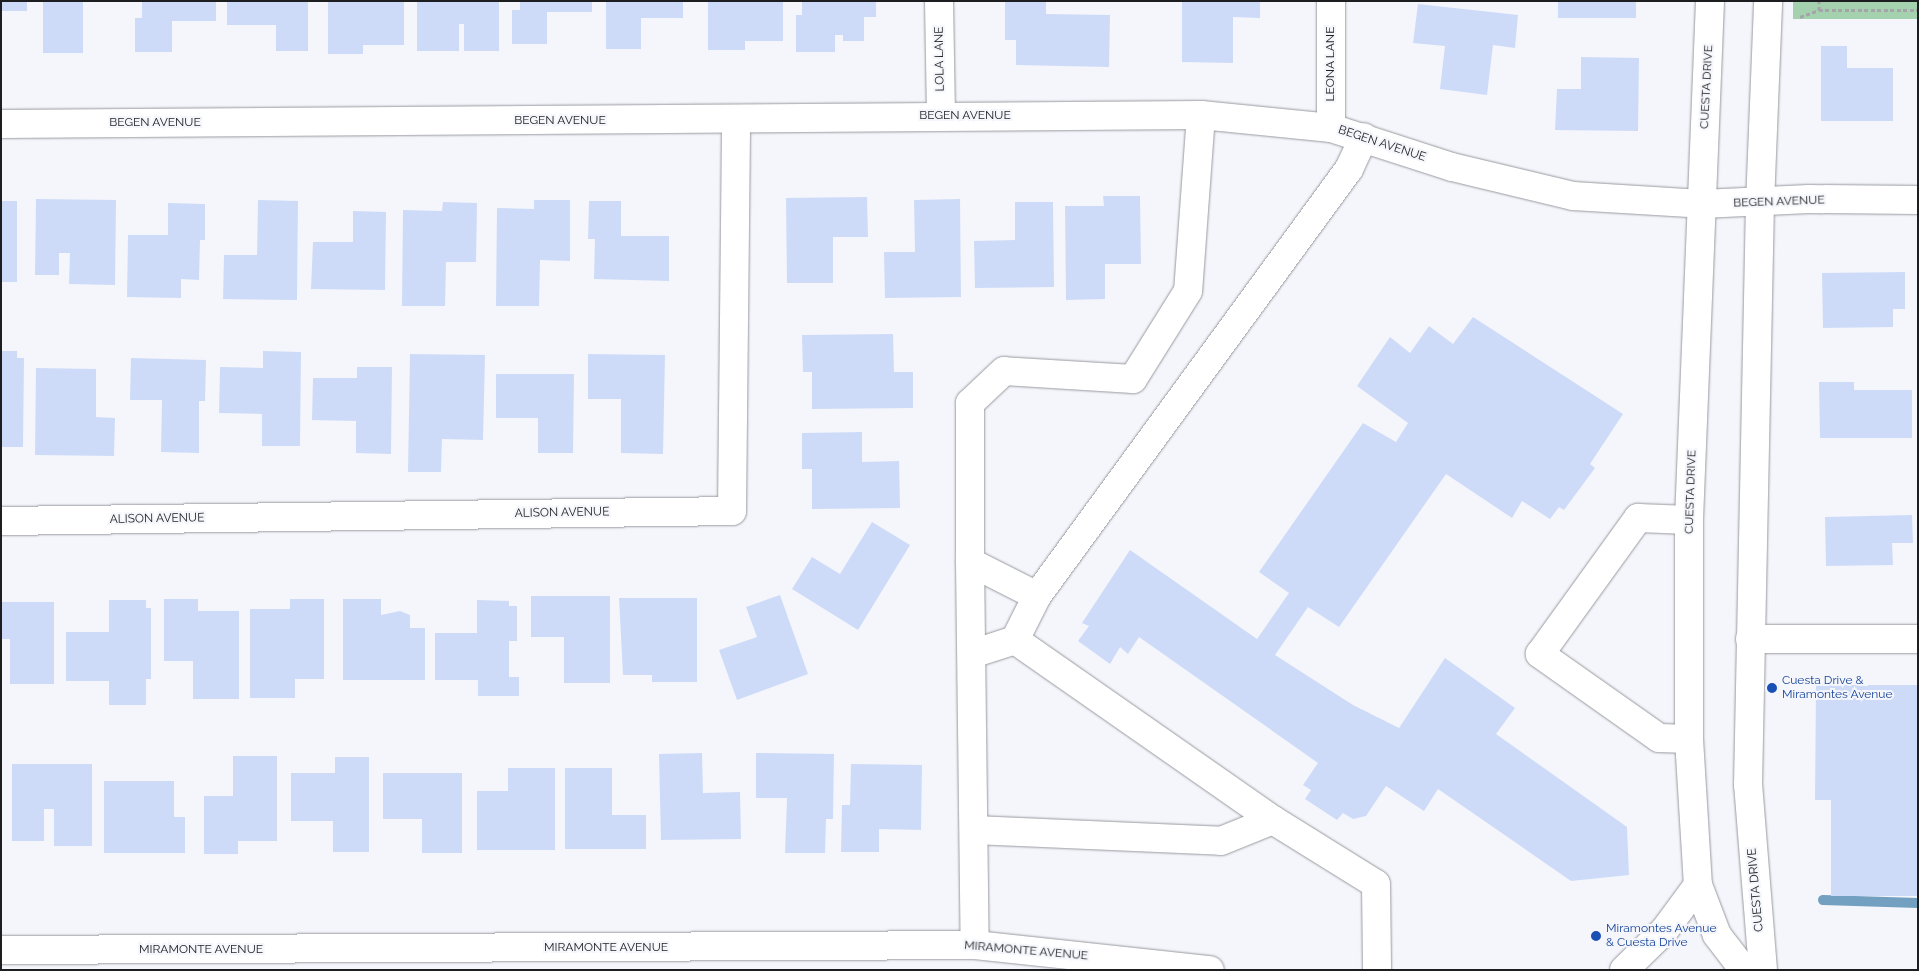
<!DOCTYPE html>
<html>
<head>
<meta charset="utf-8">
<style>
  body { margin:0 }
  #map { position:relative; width:1919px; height:971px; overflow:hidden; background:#f4f6fb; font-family:Raleway,sans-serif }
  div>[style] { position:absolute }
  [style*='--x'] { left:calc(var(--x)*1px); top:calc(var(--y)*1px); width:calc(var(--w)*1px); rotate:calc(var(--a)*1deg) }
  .green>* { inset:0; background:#a4d1ae; transform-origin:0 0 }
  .stream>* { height:10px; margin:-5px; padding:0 5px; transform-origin:5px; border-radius:5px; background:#73a0c1 }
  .building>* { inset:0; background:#cedbf8; transform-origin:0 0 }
  .path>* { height:3px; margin-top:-1.5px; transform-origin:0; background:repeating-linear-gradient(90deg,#a3a5a9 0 4px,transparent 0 6.5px) }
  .roads { filter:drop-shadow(0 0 1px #989a9f) drop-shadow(0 0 1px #989a9f) }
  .minor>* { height:28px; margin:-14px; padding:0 14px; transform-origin:14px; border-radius:14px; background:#fff }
  .major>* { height:28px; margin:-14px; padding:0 14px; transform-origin:14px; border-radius:14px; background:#fff }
  .dots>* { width:14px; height:14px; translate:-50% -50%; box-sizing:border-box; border:2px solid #f4f6fb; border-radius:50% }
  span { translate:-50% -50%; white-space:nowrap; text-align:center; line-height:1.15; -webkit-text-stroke:4px #f4f6fb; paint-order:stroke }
  .street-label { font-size:12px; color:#1d1e20 }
  .transit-label { font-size:12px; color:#164399 }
  .left { translate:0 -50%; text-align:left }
  .frame { position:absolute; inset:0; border:2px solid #1d1e20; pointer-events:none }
</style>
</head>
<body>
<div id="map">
  <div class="green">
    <i style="left:1793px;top:1px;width:125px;height:18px"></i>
  </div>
  <div class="stream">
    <i style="--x:1823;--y:900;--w:95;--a:1.8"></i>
  </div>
  <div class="building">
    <i style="left:1px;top:1px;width:26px;height:10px"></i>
    <i style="left:43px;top:1px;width:40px;height:52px"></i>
    <i style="clip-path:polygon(142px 1px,216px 1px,216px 21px,172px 21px,172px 52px,135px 52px,135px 18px,142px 18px)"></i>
    <i style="clip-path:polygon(227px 1px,308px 1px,308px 51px,276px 51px,276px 25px,227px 25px)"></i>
    <i style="clip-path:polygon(328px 1px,404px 1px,404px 45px,363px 45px,363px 54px,328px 54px)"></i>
    <i style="clip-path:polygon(417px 1px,499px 1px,499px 51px,464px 51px,464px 24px,459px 24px,459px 51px,417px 51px)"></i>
    <i style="clip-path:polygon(520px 1px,592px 1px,592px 12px,547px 12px,547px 44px,512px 44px,512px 10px,520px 10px)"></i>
    <i style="clip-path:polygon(606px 1px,683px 1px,683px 18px,641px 18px,641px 49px,606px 49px)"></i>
    <i style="clip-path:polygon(708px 1px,783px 1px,783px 41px,745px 41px,745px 50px,708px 50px)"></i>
    <i style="clip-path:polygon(802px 1px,876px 1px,876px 17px,864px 17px,864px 41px,843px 41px,843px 35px,835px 35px,835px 52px,796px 52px,796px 15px,802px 15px)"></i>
    <i style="clip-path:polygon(1005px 1px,1046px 1px,1046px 14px,1110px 15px,1109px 67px,1016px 65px,1016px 40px,1005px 40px)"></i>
    <i style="clip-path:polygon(1182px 1px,1260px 1px,1260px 18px,1233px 17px,1233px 63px,1182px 62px)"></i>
    <i style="left:1558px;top:1px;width:78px;height:17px"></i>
    <i style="clip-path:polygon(1418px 4px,1518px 15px,1515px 48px,1493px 45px,1487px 95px,1440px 89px,1445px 46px,1413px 43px)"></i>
    <i style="clip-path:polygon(1821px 46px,1847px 46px,1847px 68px,1893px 68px,1893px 121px,1821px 121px)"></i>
    <i style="clip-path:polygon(1581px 57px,1639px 58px,1638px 131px,1555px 130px,1557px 89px,1581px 89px)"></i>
    <i style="clip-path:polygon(1103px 196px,1140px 196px,1141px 264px,1105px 264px,1105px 299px,1066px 300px,1065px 206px,1104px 206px)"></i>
    <i style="clip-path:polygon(867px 197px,868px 237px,833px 237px,833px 283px,787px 283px,786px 198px)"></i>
    <i style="clip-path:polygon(36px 199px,116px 200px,115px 285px,69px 284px,70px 253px,59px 253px,59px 275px,35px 275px)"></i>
    <i style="clip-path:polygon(960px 199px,961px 297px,885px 298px,884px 252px,915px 252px,914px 200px)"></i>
    <i style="clip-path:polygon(258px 200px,298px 201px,297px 300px,223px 299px,224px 255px,257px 255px)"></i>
    <i style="clip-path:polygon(534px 200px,570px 200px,570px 261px,540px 260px,539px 306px,496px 306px,497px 208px,534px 209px)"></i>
    <i style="left:1px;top:201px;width:16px;height:81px"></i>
    <i style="clip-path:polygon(589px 201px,621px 201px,621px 236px,669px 236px,669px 281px,594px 279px,595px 239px,588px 239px)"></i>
    <i style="clip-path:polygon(443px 202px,477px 203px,476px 262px,446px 262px,445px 306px,402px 306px,403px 210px,442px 211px)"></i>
    <i style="clip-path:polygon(1015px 202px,1053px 202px,1054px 287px,975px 288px,974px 241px,1015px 240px)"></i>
    <i style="clip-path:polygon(168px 203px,205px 204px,205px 240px,200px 240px,199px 280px,181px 279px,181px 298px,127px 297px,128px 235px,168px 235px)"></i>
    <i style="clip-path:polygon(353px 211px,386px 212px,385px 290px,311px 289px,313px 242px,353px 242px)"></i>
    <i style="clip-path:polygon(1905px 272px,1905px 309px,1893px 309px,1893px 327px,1823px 328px,1822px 273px)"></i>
    <i style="clip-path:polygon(1473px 317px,1623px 414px,1590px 464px,1595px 468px,1564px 510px,1559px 507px,1550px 519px,1522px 501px,1512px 518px,1446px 474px,1339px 627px,1308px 607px,1275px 655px,1353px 705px,1399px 728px,1445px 658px,1515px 708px,1496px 734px,1627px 827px,1629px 875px,1571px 881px,1438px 789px,1424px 811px,1386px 786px,1366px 816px,1353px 819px,1343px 813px,1337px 820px,1305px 799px,1311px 790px,1303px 785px,1318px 763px,1139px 637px,1128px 654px,1120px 647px,1110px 664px,1078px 641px,1089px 626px,1082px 623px,1130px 550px,1257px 639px,1289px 593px,1259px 572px,1363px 423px,1396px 442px,1408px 423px,1357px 386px,1390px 337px,1410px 353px,1429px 326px,1453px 344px)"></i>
    <i style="clip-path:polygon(893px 334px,894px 372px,913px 372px,913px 408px,812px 409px,812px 372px,803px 372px,802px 335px)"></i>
    <i style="clip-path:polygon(1px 351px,17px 351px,17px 358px,24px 358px,23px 447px,1px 447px)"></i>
    <i style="clip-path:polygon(263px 351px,301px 352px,300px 446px,262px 446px,262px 414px,219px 413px,220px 367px,263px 368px)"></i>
    <i style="clip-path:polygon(410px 354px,485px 355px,483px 440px,442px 439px,441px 472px,408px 472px)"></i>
    <i style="clip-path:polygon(588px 354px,665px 355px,663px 454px,621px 453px,621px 399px,588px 399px)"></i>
    <i style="clip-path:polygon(131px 358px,206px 360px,205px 401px,199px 401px,199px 453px,161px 452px,162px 400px,130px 400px)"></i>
    <i style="clip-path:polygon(357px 367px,392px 367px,391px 454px,356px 453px,356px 421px,312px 420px,313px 378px,357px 378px)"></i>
    <i style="clip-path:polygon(36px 368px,96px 369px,96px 417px,115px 418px,114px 456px,35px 455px)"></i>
    <i style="clip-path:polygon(496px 374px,574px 374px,573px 453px,538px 453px,538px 418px,496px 418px)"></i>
    <i style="clip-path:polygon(1819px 382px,1854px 382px,1854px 390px,1912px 390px,1912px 438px,1820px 438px)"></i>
    <i style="clip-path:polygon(862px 432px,862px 462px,899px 461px,900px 508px,812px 509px,812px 469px,802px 469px,802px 433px)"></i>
    <i style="clip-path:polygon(1912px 515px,1913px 543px,1892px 543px,1893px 565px,1826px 566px,1825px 517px)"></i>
    <i style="clip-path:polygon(872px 522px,910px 545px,858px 630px,792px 589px,812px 557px,840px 574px)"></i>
    <i style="clip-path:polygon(780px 595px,808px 674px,737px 700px,719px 650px,757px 637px,746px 607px)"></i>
    <i style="clip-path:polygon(531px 596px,610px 596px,610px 683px,564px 683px,564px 637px,531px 637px)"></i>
    <i style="clip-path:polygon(619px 598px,697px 598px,697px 682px,652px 682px,652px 675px,623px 675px)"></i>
    <i style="clip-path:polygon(164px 599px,198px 599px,198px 611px,239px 611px,239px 699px,193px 699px,193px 661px,164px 661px)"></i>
    <i style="clip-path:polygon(290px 599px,324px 599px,324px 679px,295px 679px,295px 698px,250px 698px,250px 609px,290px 609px)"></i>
    <i style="clip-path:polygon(343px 599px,381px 599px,381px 615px,400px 611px,410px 615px,410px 628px,425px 628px,425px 680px,343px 680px)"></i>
    <i style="clip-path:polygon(109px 600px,146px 600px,146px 608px,151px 608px,151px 679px,146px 679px,146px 705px,109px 705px,109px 681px,66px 681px,66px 632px,109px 632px)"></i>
    <i style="clip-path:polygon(477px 600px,509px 601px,509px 606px,517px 606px,517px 641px,509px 641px,509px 677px,519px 677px,519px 696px,478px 696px,478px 680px,435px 680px,435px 633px,477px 633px)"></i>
    <i style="clip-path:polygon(1px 602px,54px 602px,54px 684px,10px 684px,10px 639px,1px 639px)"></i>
    <i style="clip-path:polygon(1816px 685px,1918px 685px,1918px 896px,1831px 896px,1831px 800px,1815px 800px)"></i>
    <i style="clip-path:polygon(702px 753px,703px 793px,740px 792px,741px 839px,661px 840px,659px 754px)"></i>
    <i style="clip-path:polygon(756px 753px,834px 754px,833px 819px,826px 819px,825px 853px,785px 853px,787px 798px,756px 798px)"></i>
    <i style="clip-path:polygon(233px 756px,277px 756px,277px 841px,238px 841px,238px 854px,204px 854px,204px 796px,233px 796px)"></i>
    <i style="clip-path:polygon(335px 757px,369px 757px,369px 852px,333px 852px,333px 821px,291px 821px,291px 773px,335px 773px)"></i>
    <i style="clip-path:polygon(12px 764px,92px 764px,92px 846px,54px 846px,54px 809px,44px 809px,44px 841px,12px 841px)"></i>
    <i style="clip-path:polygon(851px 764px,922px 765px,921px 830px,879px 829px,879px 852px,841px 852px,842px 805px,850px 805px)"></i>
    <i style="clip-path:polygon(508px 768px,555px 768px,555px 850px,477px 850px,477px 791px,508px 791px)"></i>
    <i style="clip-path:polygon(565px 768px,612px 768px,612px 815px,646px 815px,646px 849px,565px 849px)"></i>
    <i style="clip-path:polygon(383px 773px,462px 773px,462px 853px,422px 853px,422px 819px,383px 819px)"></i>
    <i style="clip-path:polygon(104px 781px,174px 781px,174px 817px,185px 817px,185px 853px,104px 853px)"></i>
  </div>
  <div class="path">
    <i style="--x:1819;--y:10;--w:99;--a:0"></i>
    <i style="--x:1800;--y:17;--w:20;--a:-20"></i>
    <i style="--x:1819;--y:10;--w:9;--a:-90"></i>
  </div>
  <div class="roads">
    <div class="minor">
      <i style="--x:939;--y:1;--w:115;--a:89"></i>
      <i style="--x:1331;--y:1;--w:127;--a:90"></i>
      <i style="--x:1201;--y:115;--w:176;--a:94.2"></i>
      <i style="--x:1188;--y:291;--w:104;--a:122"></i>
      <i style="--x:1133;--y:379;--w:129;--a:-176.5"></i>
      <i style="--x:1004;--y:371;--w:47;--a:136.7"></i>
      <i style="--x:970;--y:403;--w:159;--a:90"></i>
      <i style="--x:970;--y:562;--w:75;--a:26.9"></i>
      <i style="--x:1037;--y:596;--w:529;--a:-53.85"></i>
      <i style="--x:1349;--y:169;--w:35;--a:-65"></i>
      <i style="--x:1;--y:124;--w:1200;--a:-0.43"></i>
      <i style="--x:1201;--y:115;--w:131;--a:5.7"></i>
      <i style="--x:1331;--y:128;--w:127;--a:17.9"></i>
      <i style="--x:1452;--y:167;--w:124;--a:13.5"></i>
      <i style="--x:1573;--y:196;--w:129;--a:3.5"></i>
      <i style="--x:1702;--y:204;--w:107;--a:-2.7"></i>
      <i style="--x:1809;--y:199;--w:109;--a:0.5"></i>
      <i style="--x:1;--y:521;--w:731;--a:-0.78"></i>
      <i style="--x:732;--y:511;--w:391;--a:-89.4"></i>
      <i style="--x:970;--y:562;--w:383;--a:89.3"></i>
      <i style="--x:1037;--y:596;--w:49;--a:116.6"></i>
      <i style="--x:1015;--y:640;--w:315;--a:34.9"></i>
      <i style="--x:1273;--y:820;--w:121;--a:31.9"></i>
      <i style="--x:1376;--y:884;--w:86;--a:89.3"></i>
      <i style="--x:1750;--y:639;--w:168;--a:0"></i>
      <i style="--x:972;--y:654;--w:45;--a:-18"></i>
      <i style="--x:1689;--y:739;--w:30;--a:-178"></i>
      <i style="--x:1659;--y:738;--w:146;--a:-144.8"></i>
      <i style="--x:1540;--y:654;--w:168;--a:-54.2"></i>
      <i style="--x:1638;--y:518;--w:51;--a:2.2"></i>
      <i style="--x:974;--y:830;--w:247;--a:2.5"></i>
      <i style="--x:1221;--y:841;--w:56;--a:-22"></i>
    </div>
    <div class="major">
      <i style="--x:1710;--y:1;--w:519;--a:92.32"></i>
      <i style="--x:1689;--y:520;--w:219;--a:90"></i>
      <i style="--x:1689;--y:739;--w:146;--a:86.5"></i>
      <i style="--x:1698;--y:885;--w:53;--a:69.2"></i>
      <i style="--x:1717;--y:935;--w:44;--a:52.4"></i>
      <i style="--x:1;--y:950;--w:974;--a:-0.29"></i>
      <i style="--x:975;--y:945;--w:236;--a:6.1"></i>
      <i style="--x:1624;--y:970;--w:56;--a:-44.3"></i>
      <i style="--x:1664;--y:931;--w:57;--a:-53.5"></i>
      <i style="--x:1763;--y:970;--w:186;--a:-94.6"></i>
      <i style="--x:1748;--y:785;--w:581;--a:-88.82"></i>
      <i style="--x:1760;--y:204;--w:203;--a:-87.7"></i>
    </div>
  </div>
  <div class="dots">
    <i style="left:1772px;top:688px;background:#1a4fb4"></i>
    <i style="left:1596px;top:936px;background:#1a4fb4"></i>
  </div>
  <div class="street-label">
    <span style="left:940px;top:59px;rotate:-91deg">LOLA LANE</span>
    <span style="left:1331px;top:64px;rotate:-90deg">LEONA LANE</span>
    <span style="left:1707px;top:87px;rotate:-87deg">CUESTA DRIVE</span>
    <span style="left:965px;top:116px">BEGEN AVENUE</span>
    <span style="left:560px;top:121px">BEGEN AVENUE</span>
    <span style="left:155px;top:123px">BEGEN AVENUE</span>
    <span style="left:1382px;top:144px;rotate:18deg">BEGEN AVENUE</span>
    <span style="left:1779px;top:202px;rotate:-2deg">BEGEN AVENUE</span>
    <span style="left:1691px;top:492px;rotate:-88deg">CUESTA DRIVE</span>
    <span style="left:562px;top:513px;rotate:-1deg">ALISON AVENUE</span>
    <span style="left:157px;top:519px;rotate:-1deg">ALISON AVENUE</span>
    <span style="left:1756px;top:890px;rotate:-95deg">CUESTA DRIVE</span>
    <span style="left:606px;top:948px">MIRAMONTE AVENUE</span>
    <span style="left:201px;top:950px">MIRAMONTE AVENUE</span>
    <span style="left:1026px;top:951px;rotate:5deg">MIRAMONTE AVENUE</span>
  </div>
  <div class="transit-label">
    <span class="left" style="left:1782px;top:688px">Cuesta Drive &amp;<br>Miramontes Avenue</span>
    <span class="left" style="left:1606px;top:936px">Miramontes Avenue<br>&amp; Cuesta Drive</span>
  </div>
  <div class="frame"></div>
</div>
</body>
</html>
